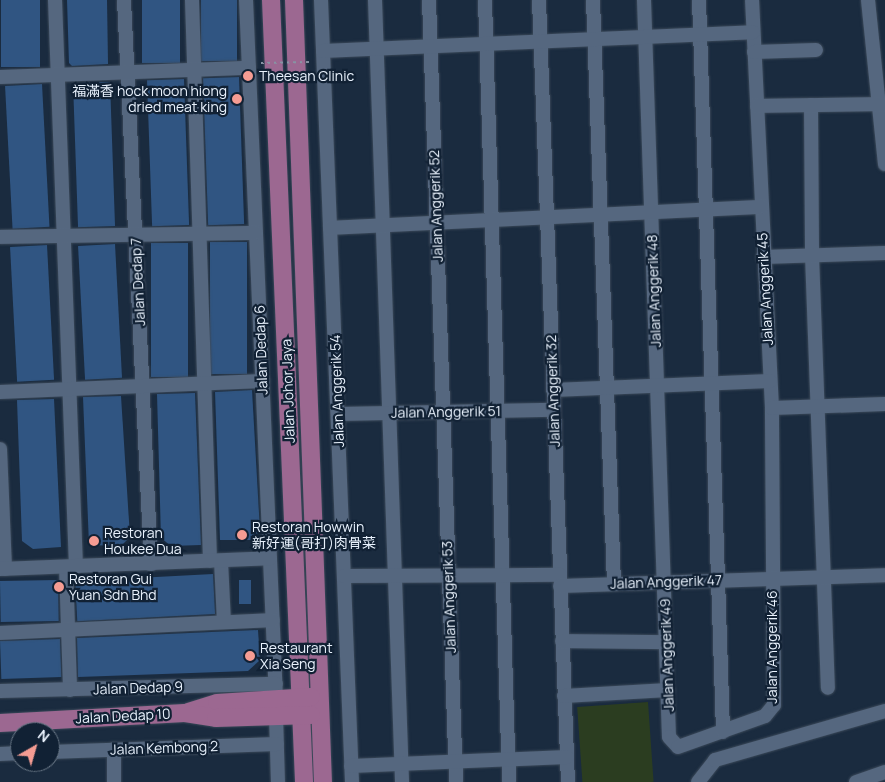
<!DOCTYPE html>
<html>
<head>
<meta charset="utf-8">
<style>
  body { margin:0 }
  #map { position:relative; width:885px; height:782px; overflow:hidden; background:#1a2b3f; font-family:Manrope,"Noto Sans SC",sans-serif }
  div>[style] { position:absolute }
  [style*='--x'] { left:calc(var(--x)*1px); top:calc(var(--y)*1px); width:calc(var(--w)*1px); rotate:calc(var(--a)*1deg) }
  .green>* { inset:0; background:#2b3d20; transform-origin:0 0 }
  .building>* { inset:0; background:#305582; transform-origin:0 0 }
  .roads { filter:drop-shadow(0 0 1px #3b4959) drop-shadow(0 0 1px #3b4959) }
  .minor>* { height:14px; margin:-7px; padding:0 7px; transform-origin:7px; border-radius:7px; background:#55677f }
  .major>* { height:18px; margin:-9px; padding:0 9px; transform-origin:9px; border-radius:9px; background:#9c6891 }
  .path-bridge>* { height:2px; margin-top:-1px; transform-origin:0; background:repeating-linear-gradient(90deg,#8793a3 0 2.5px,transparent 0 6.5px) }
  .dots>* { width:14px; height:14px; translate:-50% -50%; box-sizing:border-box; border:2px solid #112134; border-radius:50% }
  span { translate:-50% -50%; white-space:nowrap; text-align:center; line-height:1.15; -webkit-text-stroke:4.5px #112134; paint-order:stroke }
  .poi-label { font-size:14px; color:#e9f2fd }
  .left { translate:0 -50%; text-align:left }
  .right { translate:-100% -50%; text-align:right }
  .street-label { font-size:14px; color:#e9f2fd }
  .north { position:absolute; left:10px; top:722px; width:50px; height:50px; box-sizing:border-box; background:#112134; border:1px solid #677584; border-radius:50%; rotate:38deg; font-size:14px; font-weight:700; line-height:20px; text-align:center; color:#e9f2fd }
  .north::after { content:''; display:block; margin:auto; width:18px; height:22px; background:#f59c93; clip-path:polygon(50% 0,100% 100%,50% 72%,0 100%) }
</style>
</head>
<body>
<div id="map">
  <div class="green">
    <i style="left:648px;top:702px;width:80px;height:71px;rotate:86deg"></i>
  </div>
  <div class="building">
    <i style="left:1px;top:0;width:39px;height:67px"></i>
    <i style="clip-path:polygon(67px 0,107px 0,108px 64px,72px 66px,69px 63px)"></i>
    <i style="left:142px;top:0;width:38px;height:63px"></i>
    <i style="left:201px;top:0;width:36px;height:61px"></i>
    <i style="left:239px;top:77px;width:147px;height:36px;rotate:88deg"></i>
    <i style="left:184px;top:79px;width:146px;height:37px;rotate:88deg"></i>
    <i style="left:110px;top:82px;width:144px;height:37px;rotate:88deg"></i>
    <i style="left:42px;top:84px;width:143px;height:37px;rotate:87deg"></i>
    <i style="left:210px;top:242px;width:37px;height:132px"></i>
    <i style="left:151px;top:243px;width:37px;height:134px"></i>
    <i style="left:115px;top:244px;width:134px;height:37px;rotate:87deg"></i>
    <i style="left:47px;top:245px;width:135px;height:37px;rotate:87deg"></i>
    <i style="clip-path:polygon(252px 390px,260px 531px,252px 540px,220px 540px,215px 392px)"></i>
    <i style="clip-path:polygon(195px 393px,201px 545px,171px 546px,161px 538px,157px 394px)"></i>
    <i style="clip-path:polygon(121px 396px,130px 537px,121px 546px,89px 545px,83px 397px)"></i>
    <i style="clip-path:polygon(54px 399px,61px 547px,33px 549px,22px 541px,17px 400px)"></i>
    <i style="left:213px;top:574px;width:40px;height:138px;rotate:87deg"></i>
    <i style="left:58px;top:580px;width:41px;height:58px;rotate:89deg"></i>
    <i style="left:239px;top:580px;width:12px;height:24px"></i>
    <i style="clip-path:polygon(258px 630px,260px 660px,248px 671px,78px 677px,77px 638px)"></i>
    <i style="left:60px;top:639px;width:38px;height:60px;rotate:88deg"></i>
  </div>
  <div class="roads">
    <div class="minor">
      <i style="--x:55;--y:0;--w:567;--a:87.88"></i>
      <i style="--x:124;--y:0;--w:565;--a:87.26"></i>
      <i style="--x:192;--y:0;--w:561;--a:88.16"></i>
      <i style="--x:246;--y:0;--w:700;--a:87.54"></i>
      <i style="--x:321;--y:0;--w:783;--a:87.73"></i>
      <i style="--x:375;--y:0;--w:782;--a:88.02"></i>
      <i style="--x:429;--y:0;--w:782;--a:88.02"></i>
      <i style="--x:485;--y:0;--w:782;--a:88.24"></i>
      <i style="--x:539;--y:0;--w:783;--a:87.88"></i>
      <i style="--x:593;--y:0;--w:584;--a:87.94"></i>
      <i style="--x:644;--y:0;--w:737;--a:88.06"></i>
      <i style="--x:669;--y:737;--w:13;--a:48"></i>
      <i style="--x:678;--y:747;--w:92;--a:-19.6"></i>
      <i style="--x:765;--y:716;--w:14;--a:-51"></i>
      <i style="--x:774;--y:705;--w:297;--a:-90.4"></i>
      <i style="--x:772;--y:408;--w:408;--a:-92.8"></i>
      <i style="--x:699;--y:0;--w:732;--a:88.12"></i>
      <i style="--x:868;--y:0;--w:165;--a:84.1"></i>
      <i style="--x:323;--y:51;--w:430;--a:-2.5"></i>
      <i style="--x:754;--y:52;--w:62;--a:-1.8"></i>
      <i style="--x:0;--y:77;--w:249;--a:-2.1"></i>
      <i style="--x:811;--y:105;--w:150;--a:89.6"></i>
      <i style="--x:812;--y:255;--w:433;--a:87.9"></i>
      <i style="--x:757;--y:106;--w:123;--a:-0.9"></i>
      <i style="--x:330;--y:228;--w:432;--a:-2.8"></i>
      <i style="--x:0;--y:237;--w:256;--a:-0.9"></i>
      <i style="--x:763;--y:257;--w:122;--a:-1.9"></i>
      <i style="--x:553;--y:390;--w:217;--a:-2.4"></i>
      <i style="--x:0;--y:392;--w:263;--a:-2.4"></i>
      <i style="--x:772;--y:408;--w:113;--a:-2"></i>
      <i style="--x:338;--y:414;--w:216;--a:-1.1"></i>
      <i style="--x:0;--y:449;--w:120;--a:87.6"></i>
      <i style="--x:221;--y:561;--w:61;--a:87.2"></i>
      <i style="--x:66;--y:567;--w:123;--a:88.1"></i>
      <i style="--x:0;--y:569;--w:270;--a:-2.3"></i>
      <i style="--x:344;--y:576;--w:216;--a:-0.3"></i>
      <i style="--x:560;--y:586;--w:325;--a:-1.9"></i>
      <i style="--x:0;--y:633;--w:273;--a:-2.7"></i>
      <i style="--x:562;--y:641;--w:104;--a:0.6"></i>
      <i style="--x:0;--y:691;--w:276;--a:-1.5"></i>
      <i style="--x:564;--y:696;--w:104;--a:-3.3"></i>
      <i style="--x:276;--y:716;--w:66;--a:88.3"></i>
      <i style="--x:114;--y:749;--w:33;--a:90"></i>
      <i style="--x:50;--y:752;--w:227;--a:-2"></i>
      <i style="--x:0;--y:754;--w:20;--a:-3"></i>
      <i style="--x:351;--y:766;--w:216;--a:-2.4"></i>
      <i style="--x:698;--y:782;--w:28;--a:-52"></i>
      <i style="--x:715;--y:760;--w:177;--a:-16.1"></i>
      <i style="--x:856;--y:782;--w:31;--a:-19"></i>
    </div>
    <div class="major">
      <i style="--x:271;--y:0;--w:783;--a:87.58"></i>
      <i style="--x:294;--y:0;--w:783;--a:87.88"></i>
      <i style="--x:188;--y:712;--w:30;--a:-17"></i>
      <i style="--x:217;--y:703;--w:94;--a:-3.7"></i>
      <i style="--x:0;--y:723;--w:185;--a:-3.1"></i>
      <i style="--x:185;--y:713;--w:31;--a:9"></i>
      <i style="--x:216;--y:718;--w:95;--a:-1.8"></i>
    </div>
  </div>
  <div class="path-bridge">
    <i style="--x:261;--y:63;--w:48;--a:-1.2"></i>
  </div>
  <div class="dots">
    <i style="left:248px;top:76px;background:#f59c93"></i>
    <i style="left:237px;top:99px;background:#f59c93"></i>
    <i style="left:242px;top:535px;background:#f59c93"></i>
    <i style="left:94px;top:541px;background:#f59c93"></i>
    <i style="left:59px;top:587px;background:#f59c93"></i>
    <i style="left:250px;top:656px;background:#f59c93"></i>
  </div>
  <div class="poi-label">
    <span class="left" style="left:259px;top:76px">Theesan Clinic</span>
    <span class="right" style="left:227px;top:99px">福滿香 hock moon hiong<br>dried meat king</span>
    <span class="left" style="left:252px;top:535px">Restoran Howwin<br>新好運(哥打)肉骨菜</span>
    <span class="left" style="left:104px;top:541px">Restoran<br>Houkee Dua</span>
    <span class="left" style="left:69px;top:587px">Restoran Gui<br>Yuan Sdn Bhd</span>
    <span class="left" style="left:260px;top:656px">Restaurant<br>Xia Seng</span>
  </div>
  <div class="street-label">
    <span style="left:436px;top:206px;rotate:-92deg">Jalan Anggerik 52</span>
    <span style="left:138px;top:282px;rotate:-93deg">Jalan Dedap 7</span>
    <span style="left:765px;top:289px;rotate:-93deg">Jalan Anggerik 45</span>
    <span style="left:654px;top:291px;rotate:-92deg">Jalan Anggerik 48</span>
    <span style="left:261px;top:350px;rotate:-92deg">Jalan Dedap 6</span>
    <span style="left:288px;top:391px;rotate:-92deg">Jalan Johor Jaya</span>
    <span style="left:337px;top:391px;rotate:-92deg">Jalan Anggerik 54</span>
    <span style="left:553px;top:391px;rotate:-92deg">Jalan Anggerik 32</span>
    <span style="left:446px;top:412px;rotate:-1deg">Jalan Anggerik 51</span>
    <span style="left:666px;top:582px;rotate:-2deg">Jalan Anggerik 47</span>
    <span style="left:449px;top:597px;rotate:-92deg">Jalan Anggerik 53</span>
    <span style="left:772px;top:647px;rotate:-90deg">Jalan Anggerik 46</span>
    <span style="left:667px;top:655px;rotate:-92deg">Jalan Anggerik 49</span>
    <span style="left:138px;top:688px;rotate:-2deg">Jalan Dedap 9</span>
    <span style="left:123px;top:716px;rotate:-3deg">Jalan Dedap 10</span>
    <span style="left:164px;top:748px;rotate:-2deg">Jalan Kembong 2</span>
  </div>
  <div class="north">N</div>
</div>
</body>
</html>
